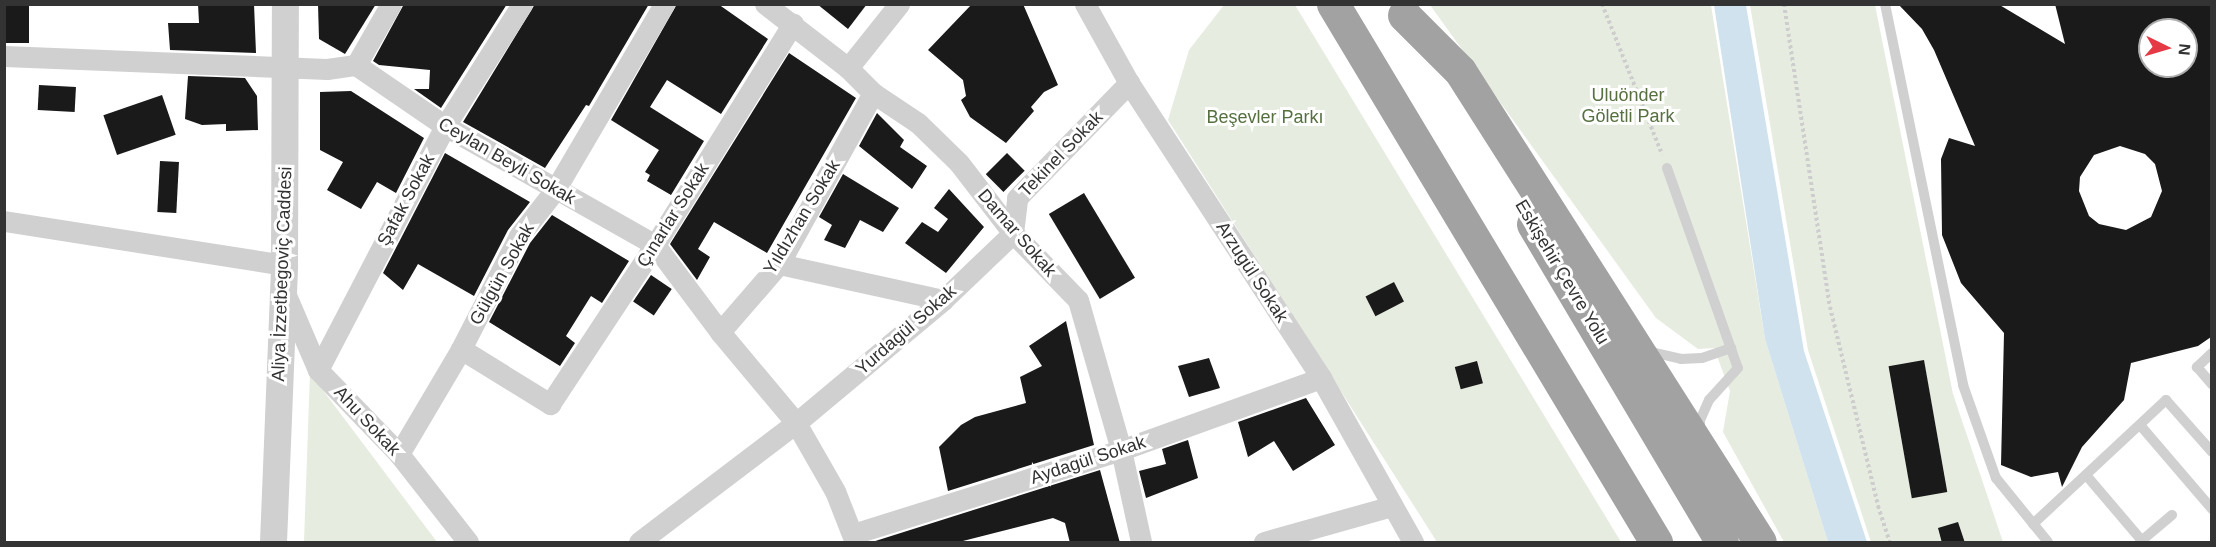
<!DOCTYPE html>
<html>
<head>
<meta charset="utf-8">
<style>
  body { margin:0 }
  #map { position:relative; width:2216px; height:547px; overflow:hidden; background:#fff; font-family:Arial,sans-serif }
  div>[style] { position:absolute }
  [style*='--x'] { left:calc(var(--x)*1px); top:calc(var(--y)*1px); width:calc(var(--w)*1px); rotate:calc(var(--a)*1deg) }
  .green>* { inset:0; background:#e6ecdf }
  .water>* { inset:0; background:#cfe2ee }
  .building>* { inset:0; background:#1a1a1a; transform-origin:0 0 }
  .path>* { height:4px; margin-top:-2px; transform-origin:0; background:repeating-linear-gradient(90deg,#cdcdcd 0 3px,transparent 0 6px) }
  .service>* { height:10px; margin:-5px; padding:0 5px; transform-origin:5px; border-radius:5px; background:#d0d0d0 }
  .minor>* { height:21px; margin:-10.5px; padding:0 10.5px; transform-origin:10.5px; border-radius:10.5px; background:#d0d0d0 }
  .tertiary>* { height:27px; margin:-13.5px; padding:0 13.5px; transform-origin:13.5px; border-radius:13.5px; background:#d0d0d0 }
  .trunk>* { height:33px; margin:-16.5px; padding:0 16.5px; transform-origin:16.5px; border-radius:16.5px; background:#a2a2a2 }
  span { translate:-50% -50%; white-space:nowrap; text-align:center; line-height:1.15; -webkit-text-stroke:6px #fff; paint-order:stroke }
  .park-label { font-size:18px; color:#56703f }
  .street-label { font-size:18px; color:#333 }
  .frame { position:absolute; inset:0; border:6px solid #333; pointer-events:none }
  .north { position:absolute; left:2138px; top:18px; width:60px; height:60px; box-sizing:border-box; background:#fff; border:2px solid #adadad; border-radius:50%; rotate:95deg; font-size:16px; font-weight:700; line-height:24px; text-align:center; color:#333 }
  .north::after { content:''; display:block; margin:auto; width:21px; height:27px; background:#e63946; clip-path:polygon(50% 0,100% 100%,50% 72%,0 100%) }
</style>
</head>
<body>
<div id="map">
  <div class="green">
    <i style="clip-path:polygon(1224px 5px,1295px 5px,1621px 542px,1437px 542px,1168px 120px,1189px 50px)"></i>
    <i style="clip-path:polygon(1430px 5px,1711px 5px,1765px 339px,1828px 542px,1784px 542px,1723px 432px,1730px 391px,1714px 348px,1698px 349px,1656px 318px)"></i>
    <i style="clip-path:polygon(1750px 5px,1875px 5px,1953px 394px,2003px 542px,1871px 542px,1808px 350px)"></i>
    <i style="clip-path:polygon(310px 373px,437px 542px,304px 542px)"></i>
  </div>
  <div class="water">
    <i style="clip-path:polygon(1714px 5px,1746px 5px,1804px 351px,1867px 542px,1828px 542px,1765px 339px)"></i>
  </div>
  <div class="building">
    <i style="left:4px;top:4px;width:25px;height:39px"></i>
    <i style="clip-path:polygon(198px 4px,254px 4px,256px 53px,170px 50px,168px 23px,199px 23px)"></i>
    <i style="clip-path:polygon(318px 4px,376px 4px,345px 54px,319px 39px)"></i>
    <i style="clip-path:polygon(404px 4px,507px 4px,441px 108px,414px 89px,429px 89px,430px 70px,379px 65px,373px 61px)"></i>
    <i style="clip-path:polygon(535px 4px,649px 4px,589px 106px,586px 105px,545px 168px,463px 122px)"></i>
    <i style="clip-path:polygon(677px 4px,718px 4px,768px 39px,721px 114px,667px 80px,650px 107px,704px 141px,671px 195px,647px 181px,650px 175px,645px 172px,659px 150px,611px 120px)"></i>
    <i style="clip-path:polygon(817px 4px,867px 4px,848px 29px)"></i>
    <i style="clip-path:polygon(972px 4px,1023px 4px,1058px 85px,1044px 92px,1031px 107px,1034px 111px,1006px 143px,970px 117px,961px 100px,966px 96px,963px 80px,928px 50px)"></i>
    <i style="clip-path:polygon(evenodd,1898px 4px,1998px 4px,2065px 44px,2055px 4px,2211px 4px,2211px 337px,2198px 346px,2131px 363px,2124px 400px,2082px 447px,2062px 487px,2058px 472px,2031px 477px,2001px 465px,2004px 333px,1961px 283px,1942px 235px,1941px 159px,1949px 138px,1975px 146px,1934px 50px,1922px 29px,1898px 4px,2150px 30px,2186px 30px,2186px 66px,2150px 66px,2150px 30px,1898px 4px,2120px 146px,2145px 154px,2155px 164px,2162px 191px,2151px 217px,2126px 230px,2099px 224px,2089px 216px,2079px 191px,2080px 177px,2094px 155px,2120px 146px)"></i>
    <i style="clip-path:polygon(789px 53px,856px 98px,767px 253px,714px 222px,698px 249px,710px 257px,697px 280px,670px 244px)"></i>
    <i style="clip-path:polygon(188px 76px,245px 78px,257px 96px,258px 130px,226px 131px,226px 124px,202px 125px,185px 119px)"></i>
    <i style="left:39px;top:85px;width:37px;height:25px;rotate:3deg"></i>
    <i style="clip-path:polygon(351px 91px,424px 138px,396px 193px,377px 182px,361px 209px,327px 190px,343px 162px,320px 150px,320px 92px)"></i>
    <i style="left:162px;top:95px;width:42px;height:62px;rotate:71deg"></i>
    <i style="clip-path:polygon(877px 113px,904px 140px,900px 147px,927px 166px,912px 189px,859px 146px)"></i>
    <i style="clip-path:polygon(445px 153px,530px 202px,508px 230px,474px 296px,418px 264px,403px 290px,383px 273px)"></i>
    <i style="left:1007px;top:153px;width:25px;height:30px;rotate:45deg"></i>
    <i style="left:160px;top:161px;width:19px;height:51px;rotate:3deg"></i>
    <i style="clip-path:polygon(843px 174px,899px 208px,883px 232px,860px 220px,845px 248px,824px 240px,832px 225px,819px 217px)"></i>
    <i style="clip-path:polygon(949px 189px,984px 227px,946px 273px,905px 243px,922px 222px,938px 232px,948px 219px,934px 208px)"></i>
    <i style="left:1084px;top:193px;width:99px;height:41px;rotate:59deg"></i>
    <i style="clip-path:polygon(552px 215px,629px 261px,602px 303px,591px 296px,566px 336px,575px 343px,560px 366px,489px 322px,530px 243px)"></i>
    <i style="left:651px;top:275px;width:25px;height:32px;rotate:34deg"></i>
    <i style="left:1394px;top:282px;width:22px;height:32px;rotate:63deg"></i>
    <i style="clip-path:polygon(1066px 321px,1094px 445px,948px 491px,939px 447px,961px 425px,975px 417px,1026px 403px,1020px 377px,1042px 366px,1029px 346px)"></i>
    <i style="clip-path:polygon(1209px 358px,1220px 388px,1189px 397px,1178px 366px)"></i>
    <i style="left:1924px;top:360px;width:134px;height:36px;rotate:80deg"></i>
    <i style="left:1477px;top:361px;width:23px;height:23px;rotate:75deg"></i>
    <i style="clip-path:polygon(1306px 398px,1335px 445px,1293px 471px,1274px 441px,1248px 457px,1238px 422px)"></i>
    <i style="clip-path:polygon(1188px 440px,1198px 478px,1146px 498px,1139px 471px,1166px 464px,1162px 449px)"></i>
    <i style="clip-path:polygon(1100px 470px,1120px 543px,1070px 543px,1065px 523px,1053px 518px,955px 543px,869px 543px)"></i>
    <i style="clip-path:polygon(1958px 522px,1965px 543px,1942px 543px,1938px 528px)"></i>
  </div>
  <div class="path">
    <i style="--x:1602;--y:4;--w:162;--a:68.2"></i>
    <i style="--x:1784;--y:4;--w:306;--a:81.4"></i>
    <i style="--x:1830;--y:307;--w:205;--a:76.4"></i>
    <i style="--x:1878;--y:506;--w:38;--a:72"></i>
  </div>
  <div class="service">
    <i style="--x:1885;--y:4;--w:389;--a:78.4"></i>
    <i style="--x:1963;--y:385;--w:99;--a:70.5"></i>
    <i style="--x:1996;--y:478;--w:82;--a:50.9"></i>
    <i style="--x:1667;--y:168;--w:212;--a:70.5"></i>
    <i style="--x:1738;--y:368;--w:43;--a:132.2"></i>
    <i style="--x:1709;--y:400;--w:22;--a:114"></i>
    <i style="--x:1700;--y:420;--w:13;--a:90"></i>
    <i style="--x:1647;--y:351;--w:35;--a:13"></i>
    <i style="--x:1681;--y:359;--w:21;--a:-3"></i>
    <i style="--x:1702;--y:358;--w:31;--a:-19"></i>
    <i style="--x:2212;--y:353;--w:21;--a:137"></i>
    <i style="--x:2197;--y:367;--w:23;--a:49"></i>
    <i style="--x:2140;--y:425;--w:111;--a:49.4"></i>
    <i style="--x:2086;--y:475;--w:88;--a:49.6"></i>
    <i style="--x:2033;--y:524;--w:182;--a:-43"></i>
    <i style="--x:2166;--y:400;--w:69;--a:48.5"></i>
    <i style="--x:2140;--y:542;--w:42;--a:-40.2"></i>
  </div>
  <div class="minor">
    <i style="--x:765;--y:4;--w:105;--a:37.6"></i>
    <i style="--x:848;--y:68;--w:35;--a:45"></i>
    <i style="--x:873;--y:93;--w:54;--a:33.7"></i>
    <i style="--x:918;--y:123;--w:57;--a:44.3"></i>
    <i style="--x:959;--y:163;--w:88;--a:52.4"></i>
    <i style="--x:1013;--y:233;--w:93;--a:45.9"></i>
    <i style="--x:1078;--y:300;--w:156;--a:74"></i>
    <i style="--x:1121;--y:450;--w:94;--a:77.7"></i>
    <i style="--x:1085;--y:4;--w:90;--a:60.9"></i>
    <i style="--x:1129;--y:83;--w:352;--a:56.9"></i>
    <i style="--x:1321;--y:378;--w:188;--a:60.7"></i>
    <i style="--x:4;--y:56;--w:323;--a:2.3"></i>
    <i style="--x:327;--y:69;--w:29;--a:-8"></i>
    <i style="--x:356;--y:65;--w:108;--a:34.4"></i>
    <i style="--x:445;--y:126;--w:241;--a:29.5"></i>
    <i style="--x:655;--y:245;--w:109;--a:53.2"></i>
    <i style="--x:720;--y:332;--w:119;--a:50.1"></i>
    <i style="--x:796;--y:423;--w:78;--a:60.2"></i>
    <i style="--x:835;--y:491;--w:55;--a:68.6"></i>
    <i style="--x:356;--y:65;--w:70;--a:-60.2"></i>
    <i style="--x:848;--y:68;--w:82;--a:-51.4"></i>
    <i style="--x:4;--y:221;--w:283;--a:8.9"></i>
    <i style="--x:1013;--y:233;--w:35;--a:-83"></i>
    <i style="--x:1017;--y:198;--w:161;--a:-45.8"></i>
    <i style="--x:779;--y:264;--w:168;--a:12.4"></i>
    <i style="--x:285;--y:293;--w:84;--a:66.8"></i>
    <i style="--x:318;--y:370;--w:117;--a:46"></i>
    <i style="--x:399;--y:454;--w:112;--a:51.9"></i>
    <i style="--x:720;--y:332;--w:90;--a:-49.1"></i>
    <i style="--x:779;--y:264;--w:195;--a:-61.2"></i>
    <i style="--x:461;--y:349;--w:105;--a:31.7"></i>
    <i style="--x:550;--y:404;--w:191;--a:-56.6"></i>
    <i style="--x:655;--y:245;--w:261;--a:-58.1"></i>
    <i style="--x:318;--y:370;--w:275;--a:-62.5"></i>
    <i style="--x:445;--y:126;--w:144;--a:-57.7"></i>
    <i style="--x:399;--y:454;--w:122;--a:-59.4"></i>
    <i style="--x:461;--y:349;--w:127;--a:-62.8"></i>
    <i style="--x:519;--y:236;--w:58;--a:-52"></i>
    <i style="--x:555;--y:190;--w:216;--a:-59.6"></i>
    <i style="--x:853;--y:534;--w:281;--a:-17.4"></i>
    <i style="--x:1121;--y:450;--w:213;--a:-19.8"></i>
    <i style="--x:639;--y:542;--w:197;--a:-37.2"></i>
    <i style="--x:796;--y:423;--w:192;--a:-39.9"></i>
    <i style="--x:943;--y:300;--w:97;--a:-43.7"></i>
    <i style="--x:1264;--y:542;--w:133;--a:-15.7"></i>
  </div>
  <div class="tertiary">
    <i style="--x:273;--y:542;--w:277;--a:-87.7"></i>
    <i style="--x:284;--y:265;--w:261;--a:-89.8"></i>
  </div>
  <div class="trunk">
    <i style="--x:1333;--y:4;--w:628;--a:59.02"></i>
    <i style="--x:1404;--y:15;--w:79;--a:45"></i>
    <i style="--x:1460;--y:71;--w:558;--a:57.51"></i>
    <i style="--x:1533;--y:224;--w:370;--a:59.3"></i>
  </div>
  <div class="park-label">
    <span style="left:1628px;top:106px">Uluönder<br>Göletli Park</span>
    <span style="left:1265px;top:117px">Beşevler Parkı</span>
  </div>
  <div class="street-label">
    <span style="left:1061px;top:154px;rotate:-46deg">Tekinel Sokak</span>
    <span style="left:507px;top:161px;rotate:30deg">Ceylan Beyli Sokak</span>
    <span style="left:406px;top:200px;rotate:-62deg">Şafak Sokak</span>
    <span style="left:673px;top:215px;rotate:-58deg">Çınarlar Sokak</span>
    <span style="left:802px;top:217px;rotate:-59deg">Yıldızhan Sokak</span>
    <span style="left:1017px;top:233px;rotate:49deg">Damar Sokak</span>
    <span style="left:1252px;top:272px;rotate:57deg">Arzugül Sokak</span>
    <span style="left:1562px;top:272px;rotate:59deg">Eskişehir Çevre Yolu</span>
    <span style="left:282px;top:274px;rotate:-88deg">Aliya İzzetbegoviç Caddesi</span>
    <span style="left:502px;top:274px;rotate:-61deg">Gülgün Sokak</span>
    <span style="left:906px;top:330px;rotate:-41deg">Yurdagül Sokak</span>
    <span style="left:367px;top:421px;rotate:47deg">Ahu Sokak</span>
    <span style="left:1088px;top:460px;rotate:-18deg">Aydagül Sokak</span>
  </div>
  <div class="frame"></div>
  <div class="north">N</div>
</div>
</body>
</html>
